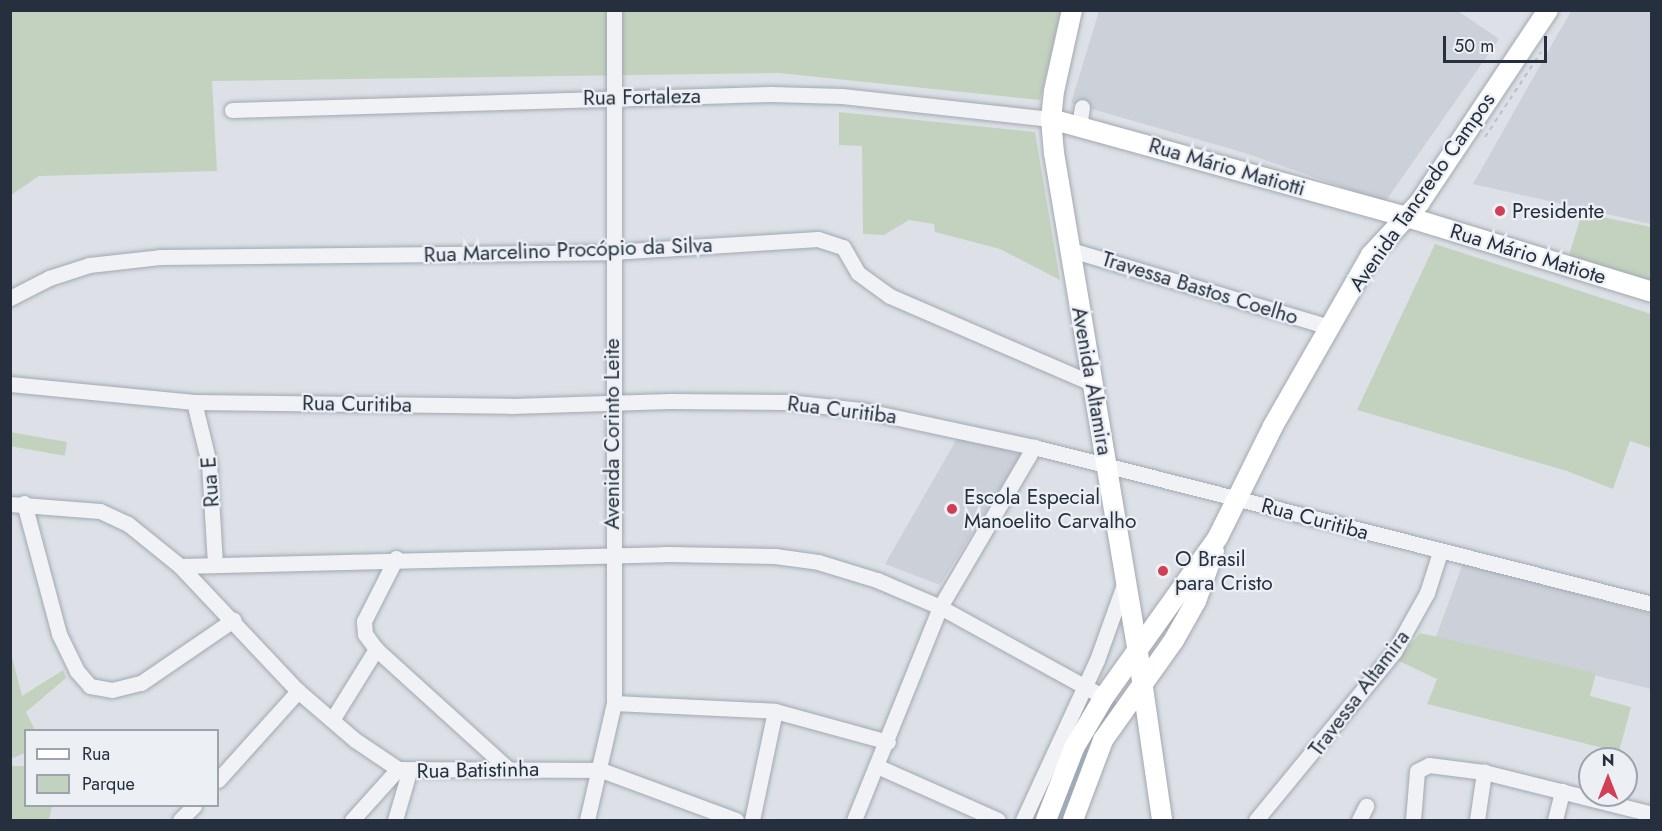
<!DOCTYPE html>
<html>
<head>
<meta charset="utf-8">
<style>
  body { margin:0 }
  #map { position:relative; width:1662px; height:831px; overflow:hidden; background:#dde1e7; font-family:Jost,sans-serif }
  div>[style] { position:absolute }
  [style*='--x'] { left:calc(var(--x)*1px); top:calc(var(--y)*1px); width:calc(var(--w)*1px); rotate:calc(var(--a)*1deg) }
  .built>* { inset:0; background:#cbd0d9 }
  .green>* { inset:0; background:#c3d2be; transform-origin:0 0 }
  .canal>* { height:15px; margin:-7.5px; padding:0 7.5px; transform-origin:7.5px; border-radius:7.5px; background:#97b0c9 }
  .path>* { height:2px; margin-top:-1px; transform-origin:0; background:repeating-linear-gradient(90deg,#bbbfc6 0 4.5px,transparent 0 9px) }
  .roads { filter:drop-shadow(0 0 2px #a2a8b1) drop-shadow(0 0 2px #a2a8b1) }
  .minor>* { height:15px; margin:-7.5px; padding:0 7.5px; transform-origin:7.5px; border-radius:7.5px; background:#f0f2f6 }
  .major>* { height:20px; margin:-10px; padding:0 10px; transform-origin:10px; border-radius:10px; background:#fff }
  .dots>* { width:16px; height:16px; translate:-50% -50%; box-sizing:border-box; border:3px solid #ecf0f5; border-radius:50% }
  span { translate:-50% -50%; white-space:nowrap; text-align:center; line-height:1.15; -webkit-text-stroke:4.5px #ecf0f5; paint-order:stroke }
  .street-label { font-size:21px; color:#262f3e }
  .poi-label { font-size:21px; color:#262f3e }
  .left { translate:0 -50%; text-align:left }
  .frame { position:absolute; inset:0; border:12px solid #262f3e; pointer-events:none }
  .legend { position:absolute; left:24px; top:729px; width:195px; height:78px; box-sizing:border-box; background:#ecf0f5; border:2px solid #9da3ac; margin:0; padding:8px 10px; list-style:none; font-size:18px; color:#262f3e }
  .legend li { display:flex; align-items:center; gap:12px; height:30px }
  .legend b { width:30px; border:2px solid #9da3ac }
  .north { position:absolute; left:1578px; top:747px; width:60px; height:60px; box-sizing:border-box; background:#ecf0f5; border:2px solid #9da3ac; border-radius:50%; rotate:0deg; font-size:16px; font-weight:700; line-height:24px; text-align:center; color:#262f3e }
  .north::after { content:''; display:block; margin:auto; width:21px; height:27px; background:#d13e56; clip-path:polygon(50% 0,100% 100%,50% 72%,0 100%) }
  .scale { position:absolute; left:1443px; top:36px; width:104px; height:27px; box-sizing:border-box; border:3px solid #262f3e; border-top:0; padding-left:8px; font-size:18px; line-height:21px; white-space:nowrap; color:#262f3e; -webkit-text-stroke:4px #ecf0f5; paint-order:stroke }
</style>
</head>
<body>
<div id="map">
  <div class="built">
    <i style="clip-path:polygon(1099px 11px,1458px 11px,1499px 39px,1385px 202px,1245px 153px,1071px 103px)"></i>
    <i style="clip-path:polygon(1571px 11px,1651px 11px,1651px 224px,1473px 184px)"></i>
    <i style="clip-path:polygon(958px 437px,1021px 454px,940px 585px,885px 564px)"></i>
    <i style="clip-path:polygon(1463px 563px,1651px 614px,1651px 689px,1436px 637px)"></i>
  </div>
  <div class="green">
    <i style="clip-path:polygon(11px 11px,1061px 11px,1040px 100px,779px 73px,212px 81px,217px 171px,39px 176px,11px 195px)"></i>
    <i style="clip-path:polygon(839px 112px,1035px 132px,1060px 280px,1000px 249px,935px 232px,934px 224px,909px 220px,884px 235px,863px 234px,862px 146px,839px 145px)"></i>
    <i style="clip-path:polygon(1582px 213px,1651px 227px,1651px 281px,1569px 255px)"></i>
    <i style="clip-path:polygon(1435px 244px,1651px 314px,1651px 448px,1630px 441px,1613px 489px,1567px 471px,1357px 410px)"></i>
    <i style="left:10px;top:432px;width:58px;height:14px;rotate:10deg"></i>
    <i style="clip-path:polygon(1420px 633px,1596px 673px,1590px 696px,1631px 707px,1619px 752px,1427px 704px,1437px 679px,1397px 660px)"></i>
    <i style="clip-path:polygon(11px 653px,22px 696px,63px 670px,66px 678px,26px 712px,35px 730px,26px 730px,25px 753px,11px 759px)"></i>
    <i style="clip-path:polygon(10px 766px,25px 766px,26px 806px,52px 806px,49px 820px,11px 820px)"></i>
  </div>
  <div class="canal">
    <i style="--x:1062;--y:820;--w:61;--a:-69.8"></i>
    <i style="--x:1083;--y:763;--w:62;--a:-62.2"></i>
  </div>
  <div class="path">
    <i style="--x:1485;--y:137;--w:102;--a:-56.6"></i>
  </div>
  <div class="roads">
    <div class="minor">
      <i style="--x:232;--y:110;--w:539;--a:-1.7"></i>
      <i style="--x:771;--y:94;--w:71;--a:1.6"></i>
      <i style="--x:842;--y:96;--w:210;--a:6.3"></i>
      <i style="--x:1079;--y:126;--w:19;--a:-81"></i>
      <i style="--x:1071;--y:250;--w:270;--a:16.6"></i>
      <i style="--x:10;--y:298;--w:44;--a:-27.1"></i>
      <i style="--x:49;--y:278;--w:42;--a:-18"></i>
      <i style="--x:89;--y:265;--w:71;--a:-6.4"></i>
      <i style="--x:160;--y:257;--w:452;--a:-0.6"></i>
      <i style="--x:612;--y:252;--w:206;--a:-3.6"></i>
      <i style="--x:818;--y:239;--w:26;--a:18"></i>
      <i style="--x:843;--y:247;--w:30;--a:60"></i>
      <i style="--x:858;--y:273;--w:39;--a:36"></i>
      <i style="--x:890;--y:296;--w:219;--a:23.4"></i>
      <i style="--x:10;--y:384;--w:185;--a:5.6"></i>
      <i style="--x:194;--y:402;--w:316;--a:0.7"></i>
      <i style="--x:510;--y:406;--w:160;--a:-1.8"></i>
      <i style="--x:670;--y:401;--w:118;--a:0.5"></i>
      <i style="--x:788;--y:402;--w:73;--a:6.3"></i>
      <i style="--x:861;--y:410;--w:177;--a:12.1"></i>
      <i style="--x:1034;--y:447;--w:638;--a:14.25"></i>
      <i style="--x:194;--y:402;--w:63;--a:76.2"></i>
      <i style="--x:209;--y:463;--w:101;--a:86.6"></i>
      <i style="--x:24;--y:503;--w:136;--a:75"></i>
      <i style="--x:59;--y:634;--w:41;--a:64.1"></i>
      <i style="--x:77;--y:671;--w:20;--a:49"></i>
      <i style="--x:90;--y:686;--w:22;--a:10"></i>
      <i style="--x:112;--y:690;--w:30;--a:-14"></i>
      <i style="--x:141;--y:683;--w:112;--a:-34.4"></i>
      <i style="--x:10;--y:504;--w:90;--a:4.4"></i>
      <i style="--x:100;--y:511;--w:31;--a:25"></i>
      <i style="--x:128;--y:524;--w:67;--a:38.9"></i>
      <i style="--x:180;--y:566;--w:172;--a:46.7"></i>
      <i style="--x:298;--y:691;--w:75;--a:40.7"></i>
      <i style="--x:355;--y:740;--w:52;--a:34"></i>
      <i style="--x:398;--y:769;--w:203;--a:0.3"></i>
      <i style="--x:601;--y:770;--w:144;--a:20.3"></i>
      <i style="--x:396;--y:558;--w:71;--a:116.9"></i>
      <i style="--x:364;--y:621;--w:13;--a:86"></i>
      <i style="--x:365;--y:634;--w:19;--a:54"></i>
      <i style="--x:376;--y:649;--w:176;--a:42.2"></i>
      <i style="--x:180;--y:566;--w:484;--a:-1.4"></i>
      <i style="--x:664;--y:554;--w:111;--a:1"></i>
      <i style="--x:775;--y:556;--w:43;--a:7.9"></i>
      <i style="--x:818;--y:562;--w:62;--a:17"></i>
      <i style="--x:877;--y:580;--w:69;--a:23.2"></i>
      <i style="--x:940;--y:607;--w:187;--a:28.8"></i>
      <i style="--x:614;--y:703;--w:161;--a:2.8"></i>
      <i style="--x:775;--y:711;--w:117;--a:15.3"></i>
      <i style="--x:332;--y:720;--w:84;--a:-58.2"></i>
      <i style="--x:879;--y:767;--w:130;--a:24"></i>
      <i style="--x:218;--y:780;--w:120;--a:-48"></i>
      <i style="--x:180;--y:820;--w:20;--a:-45"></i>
      <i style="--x:352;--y:820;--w:69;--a:-48"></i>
      <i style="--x:395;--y:820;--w:50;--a:-73.7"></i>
      <i style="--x:587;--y:820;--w:120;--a:-77"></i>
      <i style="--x:614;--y:703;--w:693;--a:-90"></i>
      <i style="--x:752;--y:820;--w:111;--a:-78.1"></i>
      <i style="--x:854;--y:820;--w:230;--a:-68"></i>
      <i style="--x:940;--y:607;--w:186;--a:-59.6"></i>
      <i style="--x:1023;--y:820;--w:176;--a:-65.2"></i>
      <i style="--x:1097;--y:660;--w:83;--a:-70.3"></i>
      <i style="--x:1256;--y:820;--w:217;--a:-50.6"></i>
      <i style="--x:1394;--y:652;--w:68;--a:-60.8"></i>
      <i style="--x:1427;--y:593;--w:43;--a:-72.4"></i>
      <i style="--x:1359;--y:820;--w:16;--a:-63"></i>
      <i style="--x:1413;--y:820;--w:49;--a:-85.3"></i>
      <i style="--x:1417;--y:771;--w:13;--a:-27"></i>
      <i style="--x:1429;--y:765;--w:55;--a:7.3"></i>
      <i style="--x:1484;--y:772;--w:173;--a:14"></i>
      <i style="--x:1477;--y:820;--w:49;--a:-81.7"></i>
      <i style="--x:1555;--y:820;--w:30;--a:-76"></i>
    </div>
    <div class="major">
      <i style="--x:1072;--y:10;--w:83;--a:102.5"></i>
      <i style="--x:1054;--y:91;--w:28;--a:96"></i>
      <i style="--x:1051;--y:119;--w:34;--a:85"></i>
      <i style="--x:1054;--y:153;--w:507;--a:80.46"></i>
      <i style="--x:1138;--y:653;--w:169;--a:81.8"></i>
      <i style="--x:1051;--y:119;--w:366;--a:15.4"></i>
      <i style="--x:1404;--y:216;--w:259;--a:17"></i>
      <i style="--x:1046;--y:820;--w:77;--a:-68.7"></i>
      <i style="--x:1074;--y:748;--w:59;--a:-59.5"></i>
      <i style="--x:1104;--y:697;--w:196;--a:-54.5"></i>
      <i style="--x:1218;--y:537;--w:124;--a:-63.6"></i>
      <i style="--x:1273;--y:426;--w:197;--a:-60.2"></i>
      <i style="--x:1371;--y:255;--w:72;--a:-47.2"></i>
      <i style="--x:1420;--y:202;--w:231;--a:-56.3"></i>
      <i style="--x:1073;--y:820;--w:85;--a:-69.4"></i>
      <i style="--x:1103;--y:740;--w:123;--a:-54.6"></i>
      <i style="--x:1174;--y:640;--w:45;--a:-60.6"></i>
      <i style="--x:1196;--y:601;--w:53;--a:-70.2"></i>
    </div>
  </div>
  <div class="dots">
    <i style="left:1500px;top:211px;background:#d13e56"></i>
    <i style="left:952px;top:509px;background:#d13e56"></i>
    <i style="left:1163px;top:571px;background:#d13e56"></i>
  </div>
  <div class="street-label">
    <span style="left:642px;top:97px;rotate:-1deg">Rua Fortaleza</span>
    <span style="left:1227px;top:167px;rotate:16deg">Rua Mário Matiotti</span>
    <span style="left:1422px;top:192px;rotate:-55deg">Avenida Tancredo Campos</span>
    <span style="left:568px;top:250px;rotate:-2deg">Rua Marcelino Procópio da Silva</span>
    <span style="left:1528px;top:254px;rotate:17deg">Rua Mário Matiote</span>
    <span style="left:1200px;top:288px;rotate:17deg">Travessa Bastos Coelho</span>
    <span style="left:1092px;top:381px;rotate:80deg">Avenida Altamira</span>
    <span style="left:357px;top:404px;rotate:1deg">Rua Curitiba</span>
    <span style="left:842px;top:410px;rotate:7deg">Rua Curitiba</span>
    <span style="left:612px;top:434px;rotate:-90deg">Avenida Corinto Leite</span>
    <span style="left:210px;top:482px;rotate:-94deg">Rua E</span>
    <span style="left:1315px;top:519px;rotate:15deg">Rua Curitiba</span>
    <span style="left:1359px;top:693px;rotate:-53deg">Travessa Altamira</span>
    <span style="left:478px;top:770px;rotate:-1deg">Rua Batistinha</span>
  </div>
  <div class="poi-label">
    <span class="left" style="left:1512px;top:211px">Presidente</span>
    <span class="left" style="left:964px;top:509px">Escola Especial<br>Manoelito Carvalho</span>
    <span class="left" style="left:1175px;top:571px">O Brasil<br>para Cristo</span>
  </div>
  <div class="frame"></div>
  <ul class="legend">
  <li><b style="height:8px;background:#fff"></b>Rua</li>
  <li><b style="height:16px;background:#c3d2be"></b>Parque</li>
  </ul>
  <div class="north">N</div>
  <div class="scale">50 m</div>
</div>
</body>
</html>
